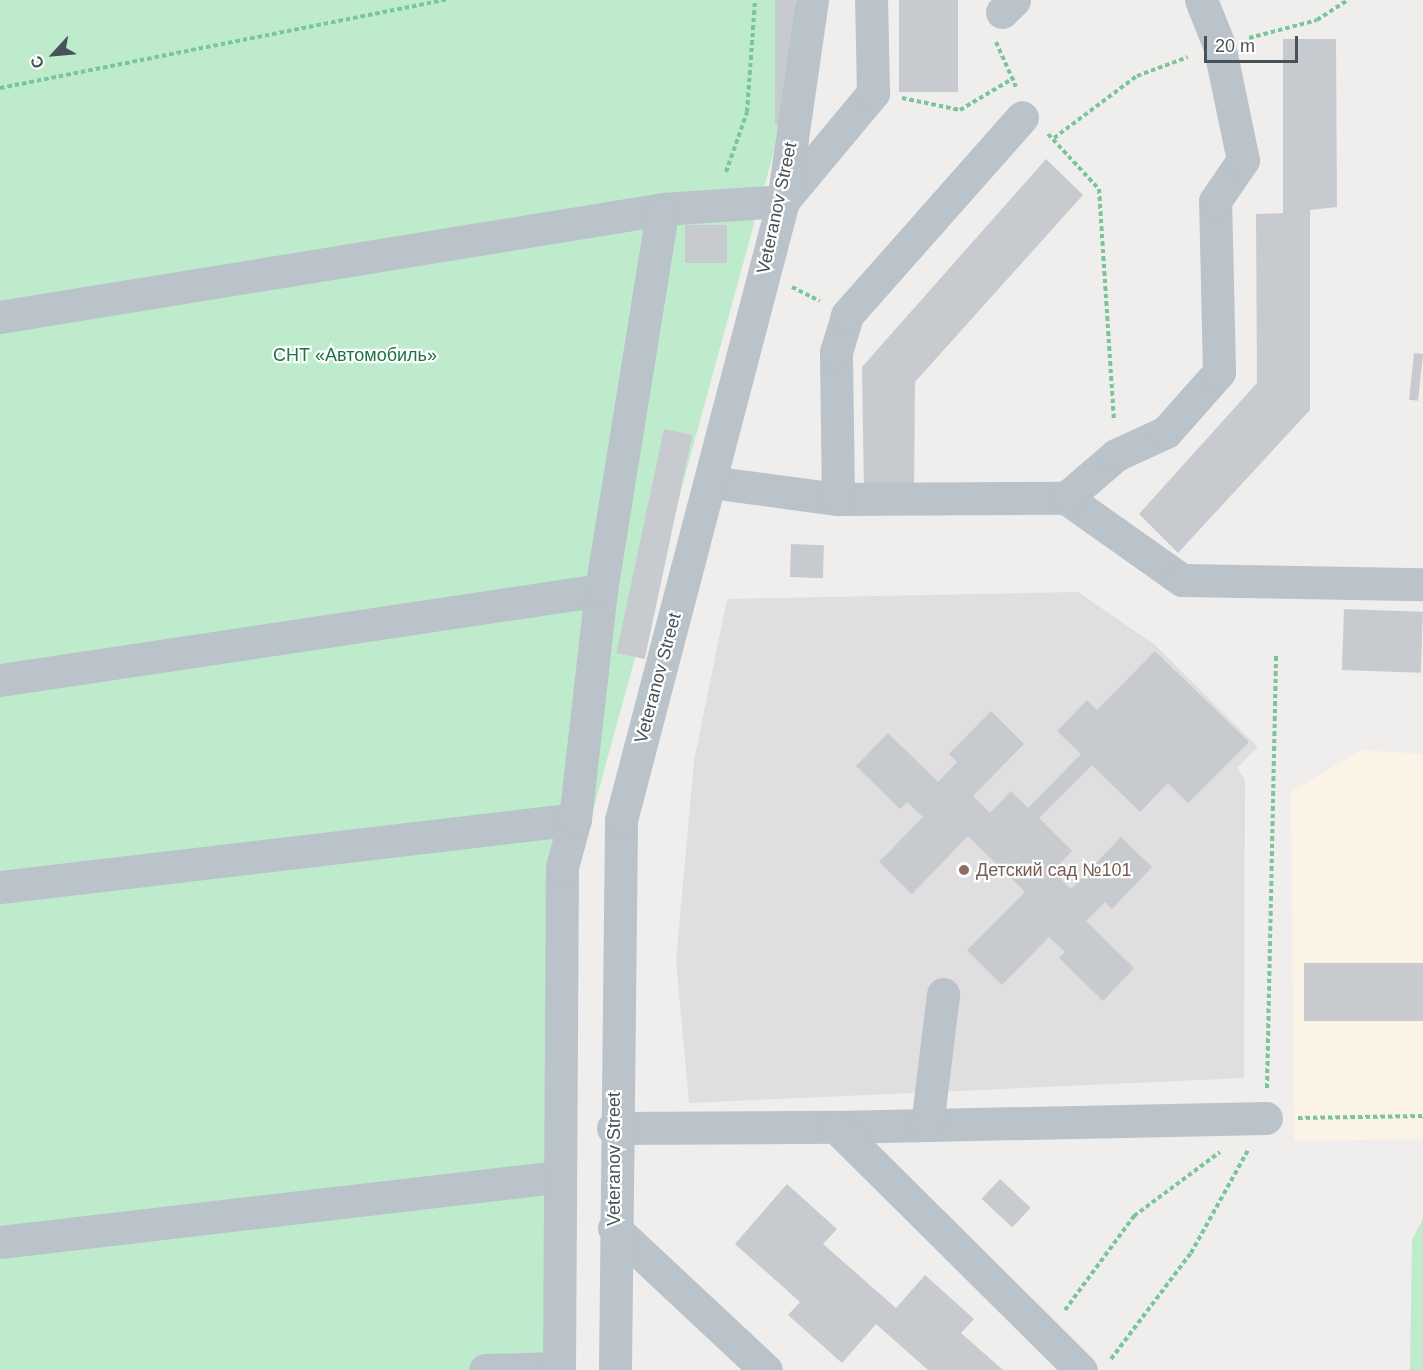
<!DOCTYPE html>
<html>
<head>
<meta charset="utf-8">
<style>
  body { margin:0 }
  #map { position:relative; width:1423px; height:1370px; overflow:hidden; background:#f0eded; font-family:Arial,sans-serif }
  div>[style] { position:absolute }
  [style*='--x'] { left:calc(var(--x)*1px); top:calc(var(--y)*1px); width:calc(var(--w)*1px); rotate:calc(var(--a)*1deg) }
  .commercial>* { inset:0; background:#faf3e6 }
  .education>* { inset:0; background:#e0dede }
  .green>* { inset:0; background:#beebcb }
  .building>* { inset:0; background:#c7cbcf; transform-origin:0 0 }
  .path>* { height:4px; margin-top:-2px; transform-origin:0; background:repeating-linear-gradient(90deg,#78c699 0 4.5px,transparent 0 7.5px) }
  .minor>* { height:33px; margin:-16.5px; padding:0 16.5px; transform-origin:16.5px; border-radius:16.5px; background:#b9c3c9 }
  .dots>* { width:16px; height:16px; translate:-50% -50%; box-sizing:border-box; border:3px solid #fff; border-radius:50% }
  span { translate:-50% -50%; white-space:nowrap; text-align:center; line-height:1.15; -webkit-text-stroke:4.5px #fff; paint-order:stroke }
  .street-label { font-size:18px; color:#475259 }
  .park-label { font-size:18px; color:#1d7441 }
  .education-label { font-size:18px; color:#785e54 }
  .left { translate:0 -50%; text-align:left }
  .north { position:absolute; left:24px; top:24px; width:60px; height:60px; -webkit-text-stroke:4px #fff; paint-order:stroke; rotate:244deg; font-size:16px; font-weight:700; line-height:24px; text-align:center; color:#475259 }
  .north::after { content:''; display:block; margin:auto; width:21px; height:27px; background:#475259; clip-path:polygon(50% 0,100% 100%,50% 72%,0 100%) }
  .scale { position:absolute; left:1204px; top:36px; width:94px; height:27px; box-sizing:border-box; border:3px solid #475259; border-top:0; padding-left:8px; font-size:18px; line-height:21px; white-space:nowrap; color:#475259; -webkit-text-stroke:4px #fff; paint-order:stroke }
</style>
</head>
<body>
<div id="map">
  <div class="commercial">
    <i style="clip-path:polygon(1361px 750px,1423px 754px,1423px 1139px,1294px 1141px,1291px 792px)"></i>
  </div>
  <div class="education">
    <i style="clip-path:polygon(1078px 592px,1154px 644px,1258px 747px,1237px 768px,1245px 780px,1244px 1078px,689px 1103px,676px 961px,694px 761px,727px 599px)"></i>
  </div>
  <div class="green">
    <i style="clip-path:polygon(0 0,796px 0,774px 151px,576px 873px,571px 1370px,0 1370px)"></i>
    <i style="clip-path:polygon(1423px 1219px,1423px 1370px,1410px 1370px,1412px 1240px)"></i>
  </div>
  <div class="building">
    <i style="left:775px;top:0;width:20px;height:125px"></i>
    <i style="left:899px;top:0;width:59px;height:92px"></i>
    <i style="clip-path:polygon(1283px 39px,1336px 39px,1337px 207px,1310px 210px,1310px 410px,1178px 553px,1139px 514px,1257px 383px,1256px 214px,1283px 213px)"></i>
    <i style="clip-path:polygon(1046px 159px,1083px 195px,915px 382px,914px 492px,864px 494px,862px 367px)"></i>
    <i style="left:685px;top:225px;width:42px;height:38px"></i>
    <i style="left:1414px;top:353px;width:9px;height:47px;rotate:6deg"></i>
    <i style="left:664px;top:429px;width:29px;height:229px;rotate:12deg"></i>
    <i style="left:791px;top:544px;width:33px;height:33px;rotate:2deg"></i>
    <i style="left:1344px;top:609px;width:79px;height:61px;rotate:2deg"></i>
    <i style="clip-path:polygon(1155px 651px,1249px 742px,1188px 803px,1168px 783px,1140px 812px,1092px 765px,1039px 818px,1072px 851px,1053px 871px,1071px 889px,1121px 837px,1152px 867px,1112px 909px,1105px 902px,1086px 921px,1134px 968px,1103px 1001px,1059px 958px,1065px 952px,1049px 937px,1002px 985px,967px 950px,1025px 892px,968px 836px,912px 894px,879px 862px,923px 817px,907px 802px,900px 809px,856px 766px,888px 733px,938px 782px,957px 762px,949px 754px,991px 711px,1024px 744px,973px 796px,990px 813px,1011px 791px,1028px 808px,1081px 754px,1057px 731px,1087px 700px,1097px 710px)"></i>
    <i style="left:1423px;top:963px;width:58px;height:119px;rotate:90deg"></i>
    <i style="left:1000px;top:1179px;width:42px;height:27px;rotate:43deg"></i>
    <i style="clip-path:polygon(787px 1184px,837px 1229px,823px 1244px,896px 1308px,925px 1275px,974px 1319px,961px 1333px,1003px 1370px,928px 1370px,876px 1324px,842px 1363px,788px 1315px,800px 1302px,735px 1244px)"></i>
  </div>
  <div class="path">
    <i style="--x:1249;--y:38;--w:70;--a:-14.8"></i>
    <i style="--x:1317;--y:20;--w:37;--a:-33"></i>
    <i style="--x:996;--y:42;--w:49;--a:66"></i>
    <i style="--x:0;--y:88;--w:455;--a:-11.2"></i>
    <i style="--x:902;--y:98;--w:59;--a:11.7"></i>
    <i style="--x:960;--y:110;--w:63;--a:-30.7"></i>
    <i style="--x:1048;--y:134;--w:75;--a:47.2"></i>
    <i style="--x:1099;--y:189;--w:232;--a:86.3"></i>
    <i style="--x:1054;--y:138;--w:104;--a:-36.8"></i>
    <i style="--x:1137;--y:76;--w:54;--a:-20.4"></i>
    <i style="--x:726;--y:172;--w:64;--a:-70.7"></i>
    <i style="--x:747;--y:112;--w:112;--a:-85.9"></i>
    <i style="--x:792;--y:287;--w:31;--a:27"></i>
    <i style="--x:1267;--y:1088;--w:435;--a:-88.8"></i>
    <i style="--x:1298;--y:1118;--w:125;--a:-0.9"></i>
    <i style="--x:1065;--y:1310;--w:117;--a:-53.7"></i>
    <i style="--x:1134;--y:1216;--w:107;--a:-36.7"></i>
    <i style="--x:1111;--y:1359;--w:133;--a:-53"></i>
    <i style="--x:1191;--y:1253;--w:118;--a:-61"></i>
  </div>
  <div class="minor">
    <i style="--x:1002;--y:12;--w:17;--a:-45"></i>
    <i style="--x:0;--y:317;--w:672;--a:-9.25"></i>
    <i style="--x:663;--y:209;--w:120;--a:-3.8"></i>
    <i style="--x:783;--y:201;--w:141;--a:-50.2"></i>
    <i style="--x:873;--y:93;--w:93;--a:-91.2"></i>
    <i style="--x:710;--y:482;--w:129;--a:7.6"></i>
    <i style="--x:838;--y:499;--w:228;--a:-0.3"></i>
    <i style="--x:1066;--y:498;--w:142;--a:35.3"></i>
    <i style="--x:1182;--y:580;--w:241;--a:1"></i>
    <i style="--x:1066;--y:498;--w:66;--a:-40.7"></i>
    <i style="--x:1116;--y:455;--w:55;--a:-24.7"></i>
    <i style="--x:1166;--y:432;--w:80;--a:-48.5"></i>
    <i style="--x:1219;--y:372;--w:171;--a:-91.3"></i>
    <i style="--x:1215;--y:201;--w:50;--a:-55.7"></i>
    <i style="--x:1243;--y:160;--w:117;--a:-101.8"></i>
    <i style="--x:1219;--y:45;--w:48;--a:-111.8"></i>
    <i style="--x:838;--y:499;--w:147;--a:-90.8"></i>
    <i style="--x:836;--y:352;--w:39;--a:-73"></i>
    <i style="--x:847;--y:315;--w:264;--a:-48.5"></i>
    <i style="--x:0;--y:680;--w:608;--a:-8.52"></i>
    <i style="--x:0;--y:887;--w:579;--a:-6.74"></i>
    <i style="--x:927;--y:1125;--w:339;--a:-1.2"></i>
    <i style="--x:836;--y:1127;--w:91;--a:-1.3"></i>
    <i style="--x:927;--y:1125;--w:132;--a:-83"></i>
    <i style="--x:613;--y:1128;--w:223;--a:-0.3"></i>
    <i style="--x:836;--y:1127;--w:345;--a:44.8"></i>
    <i style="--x:614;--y:1228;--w:208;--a:43.1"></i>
    <i style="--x:0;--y:1242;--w:561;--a:-6.66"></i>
    <i style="--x:485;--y:1370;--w:74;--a:-1.5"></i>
    <i style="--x:559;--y:1370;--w:503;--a:-89.66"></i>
    <i style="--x:562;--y:867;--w:50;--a:-74.8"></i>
    <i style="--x:575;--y:819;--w:230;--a:-83.5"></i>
    <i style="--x:601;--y:590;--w:386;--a:-80.8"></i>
    <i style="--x:615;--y:1370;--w:550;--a:-89.37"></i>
    <i style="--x:621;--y:820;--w:640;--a:-75.33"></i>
    <i style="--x:783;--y:201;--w:203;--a:-81.8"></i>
  </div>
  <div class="dots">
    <i style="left:964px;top:870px;background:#8d6e63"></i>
  </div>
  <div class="street-label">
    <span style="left:777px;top:208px;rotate:-78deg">Veteranov Street</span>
    <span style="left:658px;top:678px;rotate:-75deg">Veteranov Street</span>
    <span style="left:614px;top:1159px;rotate:-90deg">Veteranov Street</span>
  </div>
  <div class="park-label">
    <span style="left:355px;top:355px">СНТ «Автомобиль»</span>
  </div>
  <div class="education-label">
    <span class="left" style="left:976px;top:870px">Детский сад №101</span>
  </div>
  <div class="north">С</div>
  <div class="scale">20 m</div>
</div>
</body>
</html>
